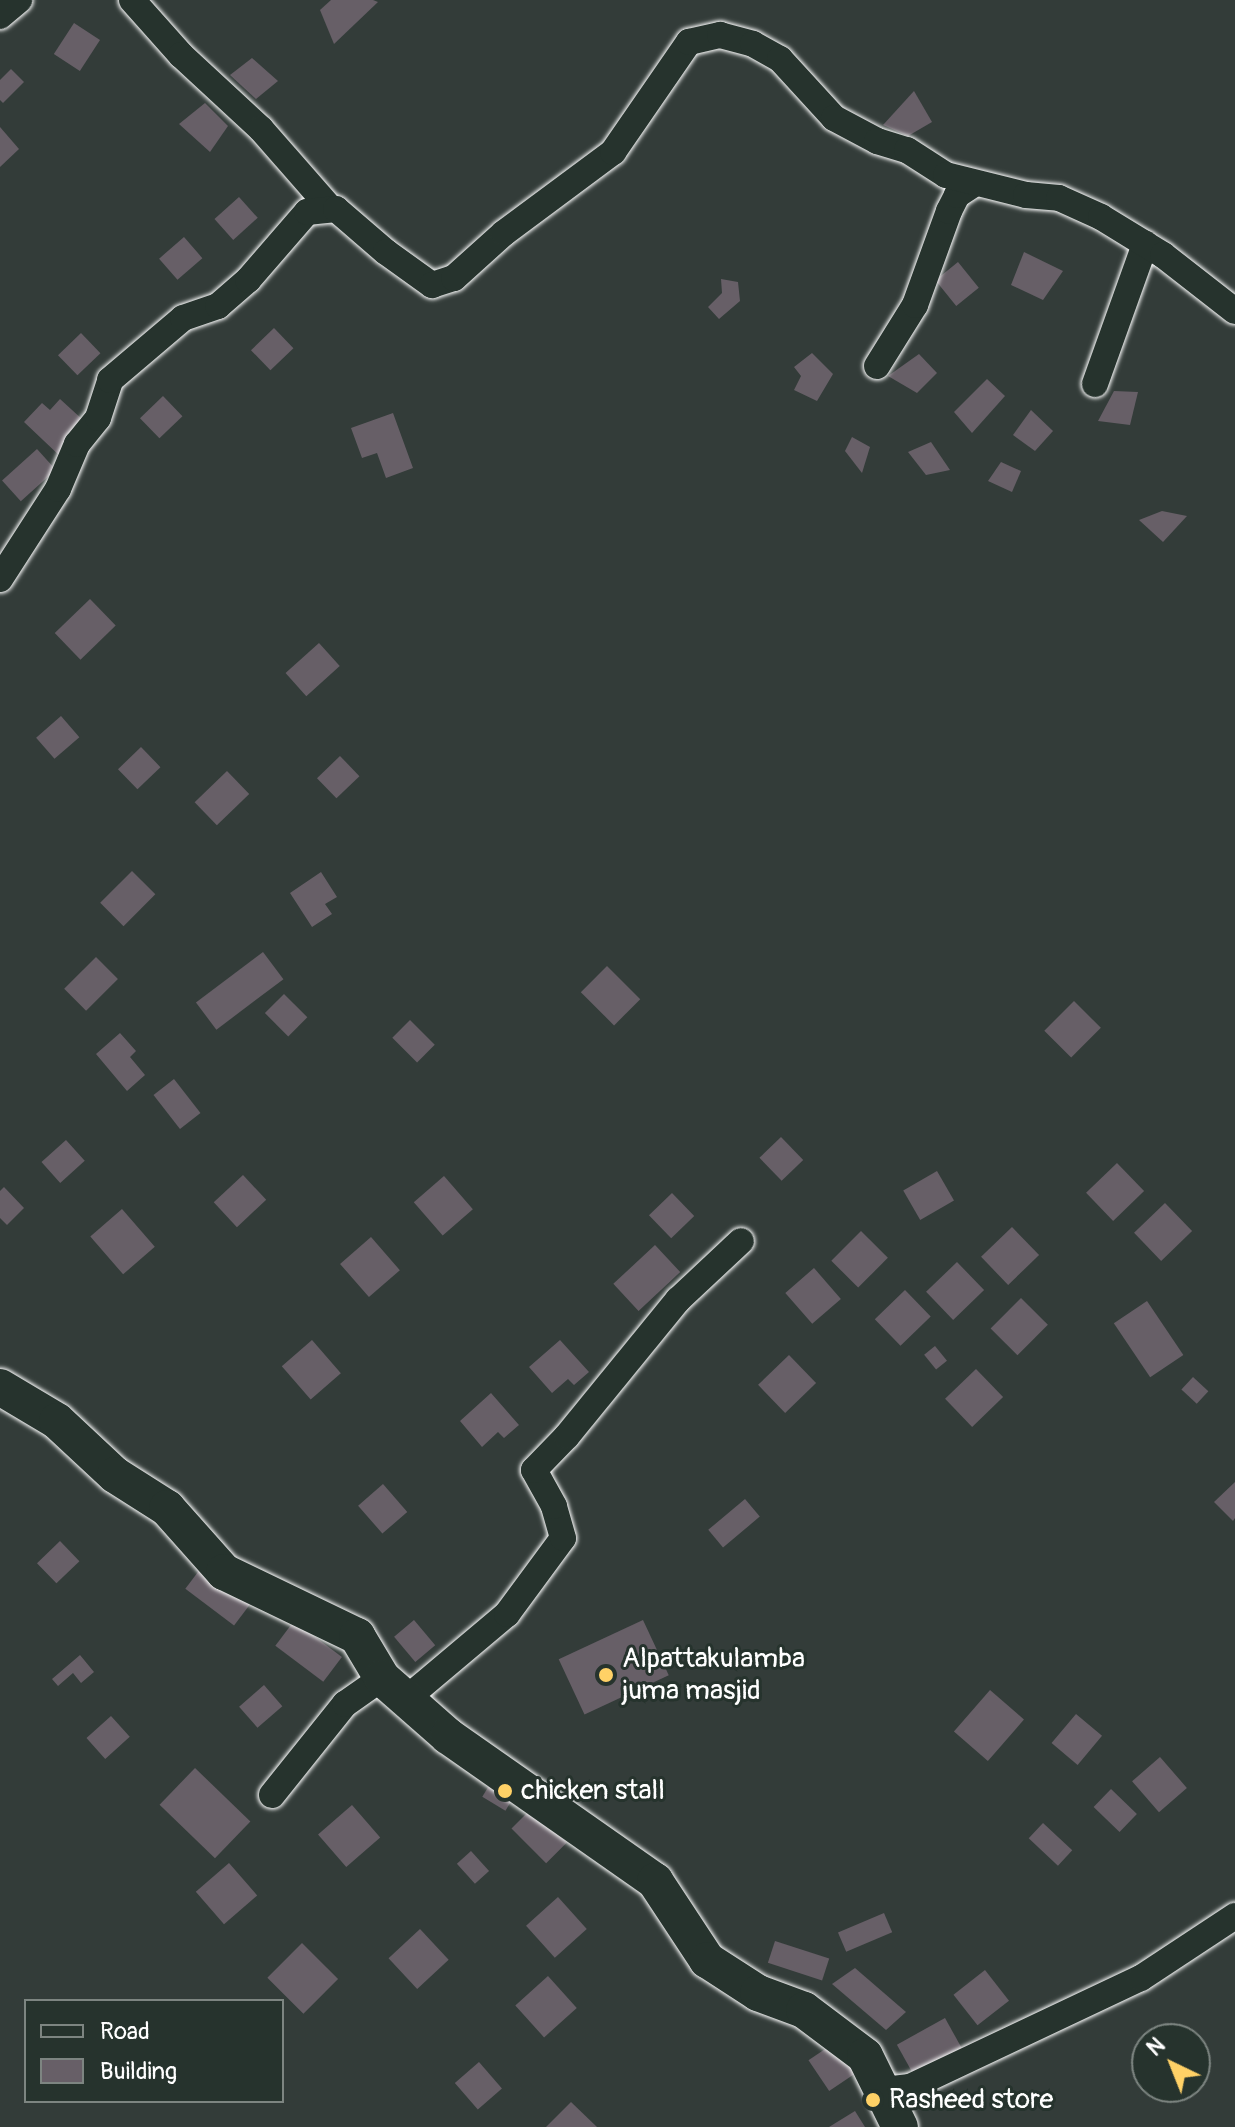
<!DOCTYPE html>
<html>
<head>
<meta charset="utf-8">
<style>
  body { margin:0 }
  #map { position:relative; width:1235px; height:2127px; overflow:hidden; background:#333c39; font-family:Pangolin,sans-serif }
  div>[style] { position:absolute }
  [style*='--x'] { left:calc(var(--x)*1px); top:calc(var(--y)*1px); width:calc(var(--w)*1px); rotate:calc(var(--a)*1deg) }
  .building>* { inset:0; background:#675f67; transform-origin:0 0 }
  .roads { filter:drop-shadow(0 0 2px #fff) drop-shadow(0 0 2px #fff) }
  .street>* { height:26px; margin:-13px; padding:0 13px; transform-origin:13px; border-radius:13px; background:#26332d }
  .secondary>* { height:36px; margin:-18px; padding:0 18px; transform-origin:18px; border-radius:18px; background:#26332d }
  .dots>* { width:22px; height:22px; translate:-50% -50%; box-sizing:border-box; border:4px solid #26332d; border-radius:50% }
  span { translate:-50% -50%; white-space:nowrap; text-align:center; line-height:1.15; -webkit-text-stroke:6px #26332d; paint-order:stroke }
  .poi-label { font-size:28px; color:#fff }
  .left { translate:0 -50%; text-align:left }
  .legend { position:absolute; left:24px; top:1999px; width:260px; height:104px; box-sizing:border-box; background:#26332d; border:2px solid #7d8581; margin:0; padding:10px 14px; list-style:none; font-size:24px; color:#fff }
  .legend li { display:flex; align-items:center; gap:16px; height:40px }
  .legend b { width:40px; border:2px solid #7d8581 }
  .north { position:absolute; left:1131px; top:2023px; width:80px; height:80px; box-sizing:border-box; background:#26332d; border:2px solid #7d8581; border-radius:50%; rotate:317deg; font-size:22px; font-weight:700; line-height:32px; text-align:center; color:#fff }
  .north::after { content:''; display:block; margin:auto; width:28px; height:36px; background:#ffd166; clip-path:polygon(50% 0,100% 100%,50% 72%,0 100%) }
</style>
</head>
<body>
<div id="map">
  <div class="building">
    <i style="clip-path:polygon(331px 0,373px 0,378px 2px,334px 44px,320px 10px)"></i>
    <i style="left:74px;top:23px;width:31px;height:37px;rotate:33deg"></i>
    <i style="clip-path:polygon(252px 58px,278px 81px,256px 99px,230px 75px)"></i>
    <i style="clip-path:polygon(11px 69px,24px 82px,3px 103px,0 100px,0 80px)"></i>
    <i style="clip-path:polygon(914px 91px,932px 122px,908px 136px,883px 125px)"></i>
    <i style="clip-path:polygon(205px 103px,228px 126px,210px 152px,179px 124px)"></i>
    <i style="clip-path:polygon(0 127px,19px 149px,0 167px)"></i>
    <i style="left:239px;top:197px;width:28px;height:33px;rotate:48deg"></i>
    <i style="left:184px;top:237px;width:28px;height:33px;rotate:49deg"></i>
    <i style="clip-path:polygon(1024px 252px,1063px 271px,1043px 300px,1011px 285px)"></i>
    <i style="left:958px;top:262px;width:33px;height:29px;rotate:51deg"></i>
    <i style="clip-path:polygon(721px 279px,738px 282px,740px 301px,719px 319px,708px 307px,722px 293px)"></i>
    <i style="left:274px;top:328px;width:28px;height:32px;rotate:46deg"></i>
    <i style="left:81px;top:333px;width:28px;height:32px;rotate:46deg"></i>
    <i style="clip-path:polygon(812px 353px,833px 374px,817px 401px,794px 390px,801px 376px,794px 367px)"></i>
    <i style="clip-path:polygon(919px 354px,937px 373px,917px 393px,888px 376px)"></i>
    <i style="clip-path:polygon(987px 379px,1005px 396px,972px 433px,954px 412px)"></i>
    <i style="clip-path:polygon(1114px 391px,1138px 392px,1130px 425px,1098px 421px)"></i>
    <i style="left:163px;top:396px;width:28px;height:32px;rotate:46deg"></i>
    <i style="clip-path:polygon(60px 399px,83px 420px,62px 458px,24px 422px,42px 403px,50px 410px)"></i>
    <i style="clip-path:polygon(1031px 410px,1053px 431px,1035px 451px,1013px 435px)"></i>
    <i style="clip-path:polygon(393px 413px,413px 468px,386px 478px,377px 453px,362px 458px,351px 428px)"></i>
    <i style="clip-path:polygon(852px 437px,870px 447px,862px 473px,845px 451px)"></i>
    <i style="clip-path:polygon(931px 442px,950px 470px,926px 475px,908px 452px)"></i>
    <i style="left:37px;top:449px;width:28px;height:47px;rotate:48deg"></i>
    <i style="clip-path:polygon(1001px 462px,1021px 471px,1012px 492px,988px 481px)"></i>
    <i style="clip-path:polygon(1162px 511px,1187px 516px,1163px 542px,1139px 520px)"></i>
    <i style="left:90px;top:599px;width:37px;height:49px;rotate:46deg"></i>
    <i style="left:319px;top:643px;width:31px;height:45px;rotate:48deg"></i>
    <i style="left:61px;top:716px;width:28px;height:33px;rotate:49deg"></i>
    <i style="left:141px;top:747px;width:28px;height:32px;rotate:46deg"></i>
    <i style="left:340px;top:756px;width:28px;height:32px;rotate:46deg"></i>
    <i style="left:227px;top:771px;width:32px;height:45px;rotate:46deg"></i>
    <i style="left:132px;top:871px;width:33px;height:45px;rotate:45deg"></i>
    <i style="clip-path:polygon(321px 872px,337px 897px,325px 904px,332px 914px,312px 927px,290px 893px)"></i>
    <i style="left:263px;top:952px;width:34px;height:84px;rotate:53deg"></i>
    <i style="left:96px;top:957px;width:31px;height:45px;rotate:45deg"></i>
    <i style="left:607px;top:966px;width:47px;height:37px;rotate:45deg"></i>
    <i style="left:284px;top:994px;width:33px;height:27px;rotate:45deg"></i>
    <i style="left:1074px;top:1001px;width:38px;height:42px;rotate:45deg"></i>
    <i style="left:410px;top:1020px;width:35px;height:25px;rotate:45deg"></i>
    <i style="clip-path:polygon(120px 1033px,136px 1051px,130px 1057px,145px 1075px,127px 1091px,96px 1054px)"></i>
    <i style="left:174px;top:1079px;width:43px;height:26px;rotate:52deg"></i>
    <i style="left:781px;top:1137px;width:32px;height:30px;rotate:46deg"></i>
    <i style="left:66px;top:1140px;width:28px;height:33px;rotate:48deg"></i>
    <i style="left:1117px;top:1163px;width:39px;height:43px;rotate:46deg"></i>
    <i style="left:937px;top:1171px;width:34px;height:39px;rotate:60deg"></i>
    <i style="left:243px;top:1175px;width:34px;height:40px;rotate:47deg"></i>
    <i style="left:444px;top:1176px;width:44px;height:40px;rotate:49deg"></i>
    <i style="clip-path:polygon(4px 1187px,24px 1208px,7px 1225px,0 1218px,0 1191px)"></i>
    <i style="left:672px;top:1193px;width:32px;height:32px;rotate:46deg"></i>
    <i style="left:1165px;top:1203px;width:39px;height:43px;rotate:46deg"></i>
    <i style="left:122px;top:1209px;width:50px;height:42px;rotate:49deg"></i>
    <i style="left:1012px;top:1227px;width:39px;height:43px;rotate:46deg"></i>
    <i style="left:861px;top:1231px;width:38px;height:42px;rotate:45deg"></i>
    <i style="left:371px;top:1237px;width:44px;height:41px;rotate:49deg"></i>
    <i style="left:655px;top:1245px;width:37px;height:57px;rotate:47deg"></i>
    <i style="left:957px;top:1262px;width:39px;height:43px;rotate:46deg"></i>
    <i style="left:814px;top:1268px;width:41px;height:38px;rotate:49deg"></i>
    <i style="left:905px;top:1290px;width:37px;height:42px;rotate:46deg"></i>
    <i style="left:1021px;top:1298px;width:38px;height:43px;rotate:45deg"></i>
    <i style="left:1147px;top:1301px;width:65px;height:40px;rotate:56deg"></i>
    <i style="left:312px;top:1340px;width:44px;height:40px;rotate:49deg"></i>
    <i style="clip-path:polygon(560px 1340px,589px 1372px,574px 1385px,568px 1379px,552px 1393px,529px 1367px)"></i>
    <i style="left:935px;top:1346px;width:19px;height:14px;rotate:51deg"></i>
    <i style="left:789px;top:1355px;width:39px;height:43px;rotate:46deg"></i>
    <i style="left:976px;top:1369px;width:39px;height:43px;rotate:46deg"></i>
    <i style="left:1193px;top:1377px;width:21px;height:17px;rotate:43deg"></i>
    <i style="clip-path:polygon(491px 1393px,519px 1425px,504px 1438px,498px 1432px,482px 1447px,460px 1421px)"></i>
    <i style="clip-path:polygon(1235px 1482px,1235px 1518px,1233px 1521px,1214px 1502px)"></i>
    <i style="left:383px;top:1484px;width:37px;height:33px;rotate:49deg"></i>
    <i style="left:745px;top:1499px;width:23px;height:48px;rotate:50deg"></i>
    <i style="left:60px;top:1541px;width:28px;height:32px;rotate:46deg"></i>
    <i style="left:204px;top:1564px;width:61px;height:31px;rotate:37deg"></i>
    <i style="left:414px;top:1620px;width:33px;height:26px;rotate:50deg"></i>
    <i style="left:643px;top:1620px;width:61px;height:93px;rotate:65deg"></i>
    <i style="left:294px;top:1621px;width:60px;height:31px;rotate:37deg"></i>
    <i style="clip-path:polygon(80px 1655px,94px 1672px,81px 1683px,73px 1673px,58px 1686px,52px 1679px)"></i>
    <i style="left:264px;top:1685px;width:28px;height:33px;rotate:49deg"></i>
    <i style="left:990px;top:1690px;width:45px;height:55px;rotate:41deg"></i>
    <i style="left:1076px;top:1714px;width:34px;height:38px;rotate:40deg"></i>
    <i style="left:111px;top:1716px;width:28px;height:33px;rotate:48deg"></i>
    <i style="left:1160px;top:1757px;width:41px;height:37px;rotate:49deg"></i>
    <i style="left:195px;top:1768px;width:77px;height:51px;rotate:44deg"></i>
    <i style="left:490px;top:1784px;width:27px;height:15px;rotate:31deg"></i>
    <i style="left:1111px;top:1789px;width:36px;height:25px;rotate:44deg"></i>
    <i style="left:352px;top:1805px;width:43px;height:45px;rotate:49deg"></i>
    <i style="left:532px;top:1808px;width:49px;height:29px;rotate:45deg"></i>
    <i style="left:1043px;top:1823px;width:40px;height:21px;rotate:43deg"></i>
    <i style="left:471px;top:1851px;width:27px;height:19px;rotate:48deg"></i>
    <i style="left:229px;top:1863px;width:43px;height:44px;rotate:49deg"></i>
    <i style="left:558px;top:1897px;width:43px;height:43px;rotate:48deg"></i>
    <i style="left:884px;top:1913px;width:21px;height:50px;rotate:67deg"></i>
    <i style="left:420px;top:1929px;width:42px;height:43px;rotate:47deg"></i>
    <i style="left:775px;top:1941px;width:57px;height:23px;rotate:18deg"></i>
    <i style="left:302px;top:1943px;width:51px;height:49px;rotate:45deg"></i>
    <i style="clip-path:polygon(855px 1968px,906px 2012px,886px 2030px,832px 1984px)"></i>
    <i style="left:985px;top:1970px;width:39px;height:40px;rotate:52deg"></i>
    <i style="left:548px;top:1976px;width:43px;height:44px;rotate:48deg"></i>
    <i style="left:945px;top:2018px;width:37px;height:55px;rotate:61deg"></i>
    <i style="left:840px;top:2039px;width:37px;height:38px;rotate:56deg"></i>
    <i style="left:479px;top:2062px;width:35px;height:32px;rotate:49deg"></i>
    <i style="clip-path:polygon(1149px 2087px,1179px 2087px,1164px 2102px)"></i>
    <i style="clip-path:polygon(571px 2102px,597px 2127px,546px 2127px)"></i>
    <i style="clip-path:polygon(855px 2111px,865px 2127px,829px 2127px)"></i>
  </div>
  <div class="roads">
    <div class="street">
      <i style="--x:132;--y:0;--w:74;--a:48.3"></i>
      <i style="--x:181;--y:55;--w:109;--a:42.8"></i>
      <i style="--x:261;--y:129;--w:106;--a:48.8"></i>
      <i style="--x:0;--y:16;--w:25;--a:-40"></i>
      <i style="--x:877;--y:366;--w:72;--a:-58.1"></i>
      <i style="--x:915;--y:305;--w:100;--a:-70.1"></i>
      <i style="--x:949;--y:211;--w:18;--a:-63"></i>
      <i style="--x:957;--y:195;--w:20;--a:-33"></i>
      <i style="--x:1095;--y:384;--w:149;--a:-70.3"></i>
      <i style="--x:0;--y:579;--w:107;--a:-57.2"></i>
      <i style="--x:58;--y:489;--w:49;--a:-67.1"></i>
      <i style="--x:77;--y:444;--w:33;--a:-51"></i>
      <i style="--x:98;--y:418;--w:40;--a:-72"></i>
      <i style="--x:110;--y:380;--w:96;--a:-40.3"></i>
      <i style="--x:183;--y:318;--w:37;--a:-19"></i>
      <i style="--x:218;--y:306;--w:40;--a:-41"></i>
      <i style="--x:248;--y:280;--w:90;--a:-49.1"></i>
      <i style="--x:307;--y:212;--w:29;--a:-6"></i>
      <i style="--x:336;--y:209;--w:66;--a:40.7"></i>
      <i style="--x:386;--y:252;--w:57;--a:35.7"></i>
      <i style="--x:432;--y:285;--w:23;--a:-18"></i>
      <i style="--x:454;--y:278;--w:67;--a:-42"></i>
      <i style="--x:504;--y:233;--w:136;--a:-36.6"></i>
      <i style="--x:613;--y:152;--w:134;--a:-55.4"></i>
      <i style="--x:689;--y:42;--w:32;--a:-13"></i>
      <i style="--x:720;--y:35;--w:34;--a:15"></i>
      <i style="--x:753;--y:44;--w:31;--a:29"></i>
      <i style="--x:780;--y:59;--w:80;--a:47.5"></i>
      <i style="--x:834;--y:118;--w:49;--a:28.1"></i>
      <i style="--x:877;--y:141;--w:31;--a:17"></i>
      <i style="--x:907;--y:150;--w:46;--a:32.7"></i>
      <i style="--x:946;--y:175;--w:82;--a:14"></i>
      <i style="--x:1026;--y:195;--w:33;--a:5"></i>
      <i style="--x:1059;--y:198;--w:46;--a:24.3"></i>
      <i style="--x:1101;--y:217;--w:73;--a:31.5"></i>
      <i style="--x:1163;--y:255;--w:91;--a:37.9"></i>
      <i style="--x:406;--y:1699;--w:132;--a:-40.1"></i>
      <i style="--x:507;--y:1614;--w:94;--a:-53.6"></i>
      <i style="--x:563;--y:1538;--w:33;--a:-106"></i>
      <i style="--x:554;--y:1506;--w:41;--a:-119.1"></i>
      <i style="--x:534;--y:1470;--w:47;--a:-45.9"></i>
      <i style="--x:567;--y:1436;--w:176;--a:-50.8"></i>
      <i style="--x:678;--y:1300;--w:86;--a:-43.1"></i>
      <i style="--x:272;--y:1795;--w:117;--a:-51.3"></i>
      <i style="--x:345;--y:1704;--w:45;--a:-35.1"></i>
      <i style="--x:884;--y:2090;--w:26;--a:-7"></i>
      <i style="--x:910;--y:2087;--w:255;--a:-25.3"></i>
      <i style="--x:1141;--y:1978;--w:113;--a:-33.4"></i>
    </div>
    <div class="secondary">
      <i style="--x:0;--y:1387;--w:66;--a:30.8"></i>
      <i style="--x:57;--y:1421;--w:79;--a:43"></i>
      <i style="--x:115;--y:1475;--w:62;--a:32.4"></i>
      <i style="--x:167;--y:1508;--w:86;--a:48.3"></i>
      <i style="--x:224;--y:1572;--w:148;--a:25.7"></i>
      <i style="--x:357;--y:1636;--w:49;--a:59.2"></i>
      <i style="--x:382;--y:1678;--w:88;--a:41.3"></i>
      <i style="--x:448;--y:1736;--w:253;--a:35"></i>
      <i style="--x:655;--y:1881;--w:95;--a:56.6"></i>
      <i style="--x:707;--y:1960;--w:61;--a:32.9"></i>
      <i style="--x:758;--y:1993;--w:49;--a:20.3"></i>
      <i style="--x:804;--y:2010;--w:76;--a:37"></i>
      <i style="--x:865;--y:2056;--w:79;--a:63.8"></i>
    </div>
  </div>
  <div class="dots">
    <i style="left:606px;top:1675px;background:#ffd166"></i>
    <i style="left:505px;top:1791px;background:#ffd166"></i>
    <i style="left:873px;top:2100px;background:#ffd166"></i>
  </div>
  <div class="poi-label">
    <span class="left" style="left:622px;top:1675px">Alpattakulamba<br>juma masjid</span>
    <span class="left" style="left:521px;top:1791px">chicken stall</span>
    <span class="left" style="left:889px;top:2100px">Rasheed store</span>
  </div>
  <ul class="legend">
  <li><b style="height:10px;background:#26332d"></b>Road</li>
  <li><b style="height:22px;background:#675f67"></b>Building</li>
  </ul>
  <div class="north">N</div>
</div>
</body>
</html>
